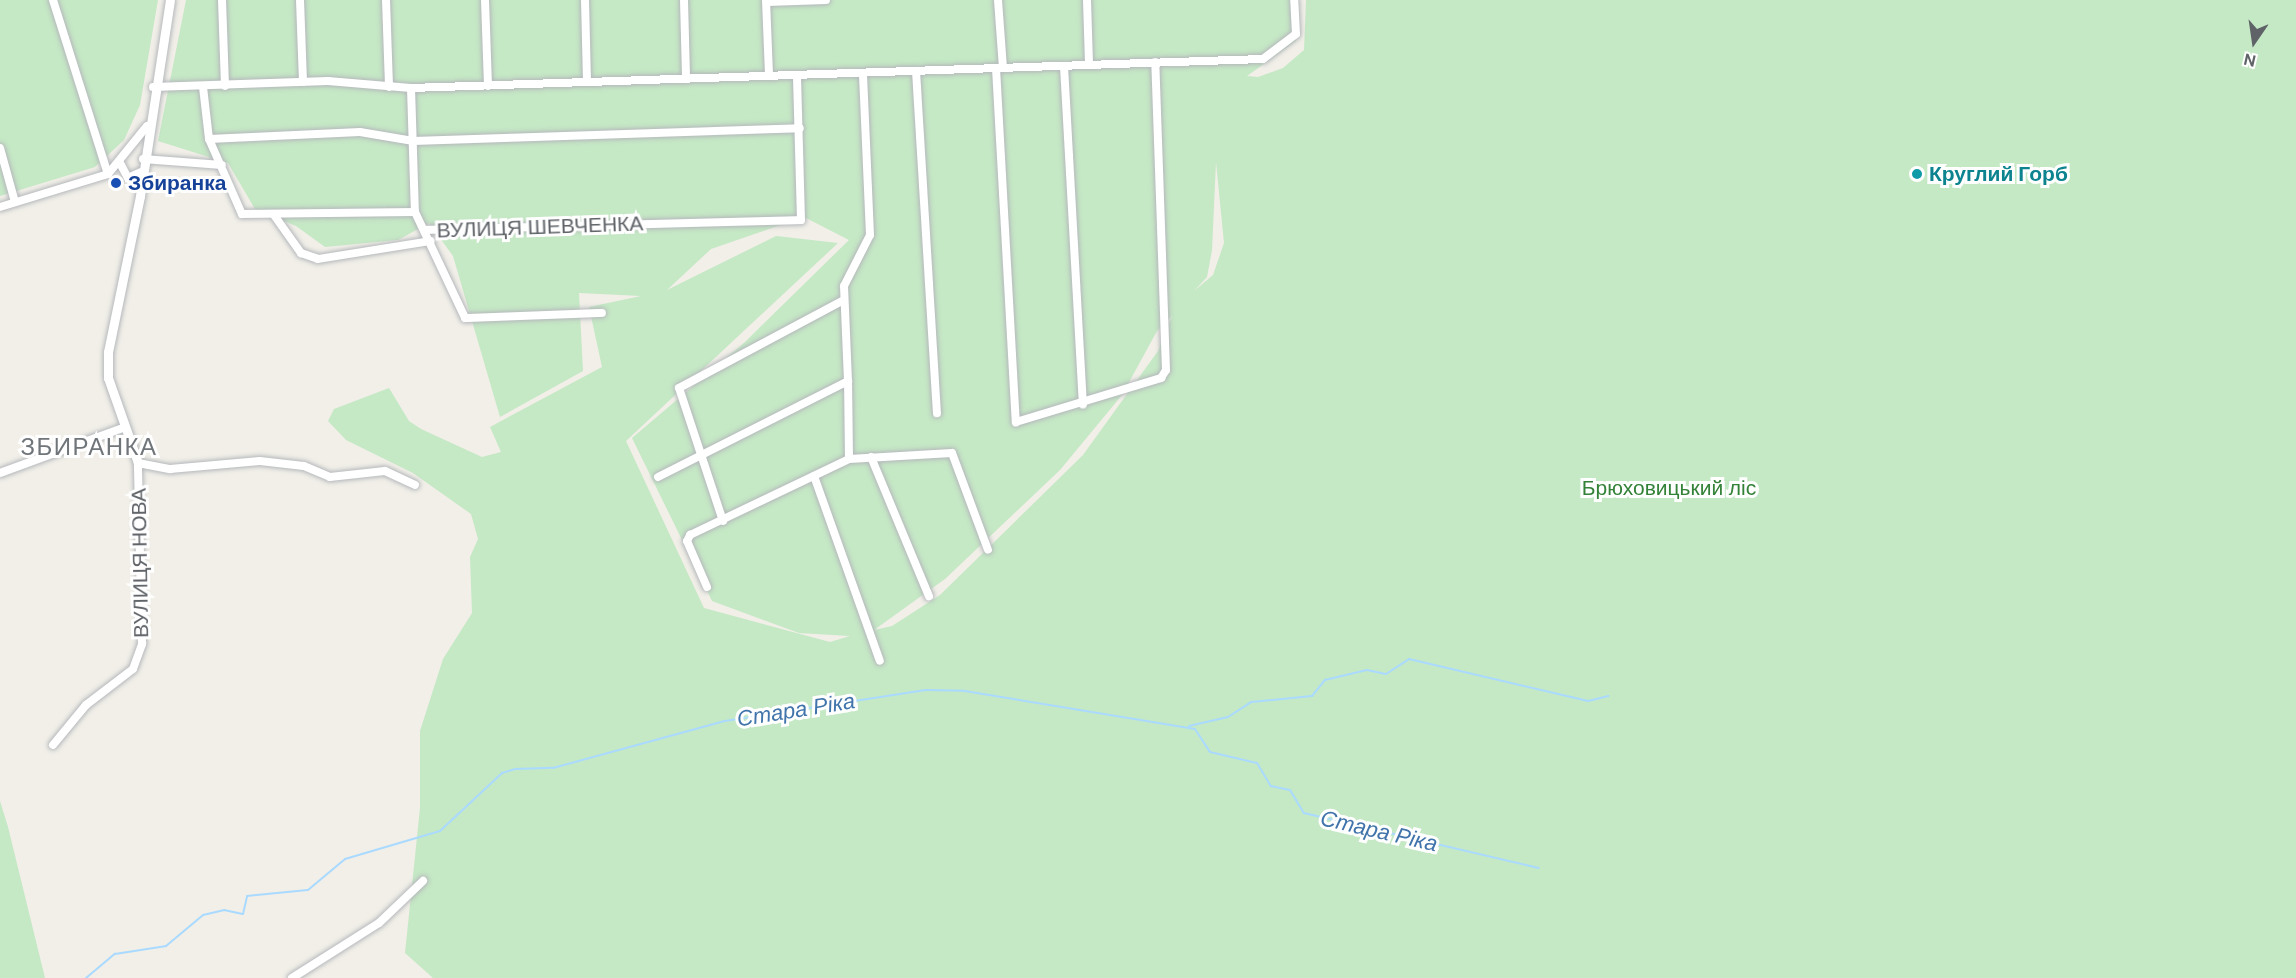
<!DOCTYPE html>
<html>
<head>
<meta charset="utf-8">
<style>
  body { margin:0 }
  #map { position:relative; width:2296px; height:978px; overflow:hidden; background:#f1efe8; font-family:"DM Sans",sans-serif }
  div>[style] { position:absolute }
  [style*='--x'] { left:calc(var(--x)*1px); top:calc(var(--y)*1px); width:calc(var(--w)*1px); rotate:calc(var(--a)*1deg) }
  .green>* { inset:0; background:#c5e8c5 }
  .stream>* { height:2px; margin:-1px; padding:0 1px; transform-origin:1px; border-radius:1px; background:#aadaff }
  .roads { filter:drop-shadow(0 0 2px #b5b8bc) drop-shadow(0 0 2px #b5b8bc) }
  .minor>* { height:8px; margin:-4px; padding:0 4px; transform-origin:4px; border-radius:4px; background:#fff }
  .tertiary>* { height:9px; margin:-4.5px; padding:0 4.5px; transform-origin:4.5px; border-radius:4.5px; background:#fff }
  .dots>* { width:16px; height:16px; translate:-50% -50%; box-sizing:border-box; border:3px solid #fff; border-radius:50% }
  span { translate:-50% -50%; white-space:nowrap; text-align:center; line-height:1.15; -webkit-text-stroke:6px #fff; paint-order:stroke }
  .culture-label { font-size:21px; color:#0d838f; font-weight:700 }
  .left { translate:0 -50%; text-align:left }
  .transit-label { font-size:21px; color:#164399; font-weight:700 }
  .street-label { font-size:21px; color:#5f6368 }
  .park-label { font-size:21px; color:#348238 }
  .water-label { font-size:22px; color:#4174aa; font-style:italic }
  .quarter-label { font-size:24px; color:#70757a; letter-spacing:1.5px }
  .north { position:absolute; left:2224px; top:12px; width:60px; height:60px; -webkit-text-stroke:4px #fff; paint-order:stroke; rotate:193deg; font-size:16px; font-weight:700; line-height:24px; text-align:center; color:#5f6368 }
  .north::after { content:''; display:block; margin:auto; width:21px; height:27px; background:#5f6368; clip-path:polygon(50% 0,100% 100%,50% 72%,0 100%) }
</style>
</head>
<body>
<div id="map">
  <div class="green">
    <i style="clip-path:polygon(0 0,158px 0,140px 105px,124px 140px,95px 167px,0 196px)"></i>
    <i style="clip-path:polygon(evenodd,186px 0,1296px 0,1296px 41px,1247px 76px,1258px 77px,1283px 68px,1304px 50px,1306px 0,2296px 0,2296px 978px,433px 978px,405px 953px,420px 808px,420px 731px,443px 659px,472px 613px,470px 557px,478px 539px,471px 514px,413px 473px,346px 440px,328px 421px,334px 409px,389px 388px,409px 421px,421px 429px,482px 457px,501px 452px,490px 427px,602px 367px,589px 307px,641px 296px,579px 293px,583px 371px,500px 417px,453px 256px,429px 223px,398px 240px,325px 247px,296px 226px,255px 209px,228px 163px,158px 141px,186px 0,1216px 162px,1224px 243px,1213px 275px,1194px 291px,1207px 277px,1212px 250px,1216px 162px,186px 0,804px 217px,849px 240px,745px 342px,632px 438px,712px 601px,799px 633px,850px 636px,830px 642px,704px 608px,626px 441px,838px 243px,776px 236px,667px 290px,711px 249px,804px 217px,186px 0,1172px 316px,1158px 351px,1083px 455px,940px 595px,892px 626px,874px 630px,945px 579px,1060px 470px,1122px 395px,1157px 331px,1172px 316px)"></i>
    <i style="clip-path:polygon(0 801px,8px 827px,45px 978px,0 978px)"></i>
  </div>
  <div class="stream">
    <i style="--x:1189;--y:726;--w:40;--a:-13"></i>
    <i style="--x:1228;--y:717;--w:27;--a:-33"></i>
    <i style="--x:1251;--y:702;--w:61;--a:-5.6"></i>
    <i style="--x:1312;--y:696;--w:21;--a:-51"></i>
    <i style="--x:1325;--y:680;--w:43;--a:-13.4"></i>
    <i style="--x:1367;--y:670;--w:19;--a:12"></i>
    <i style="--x:1386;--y:674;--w:27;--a:-33"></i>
    <i style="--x:1409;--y:659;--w:184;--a:13.2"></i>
    <i style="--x:1588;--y:701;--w:21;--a:-14"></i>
    <i style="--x:86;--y:978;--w:38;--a:-40"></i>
    <i style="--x:115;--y:954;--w:52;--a:-8.9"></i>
    <i style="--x:166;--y:946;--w:48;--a:-40"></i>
    <i style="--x:203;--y:915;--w:22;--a:-13"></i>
    <i style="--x:224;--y:910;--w:19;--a:12"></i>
    <i style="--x:243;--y:914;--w:18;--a:-77"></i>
    <i style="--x:247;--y:896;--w:61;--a:-5.6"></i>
    <i style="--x:308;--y:890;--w:48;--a:-40"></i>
    <i style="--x:345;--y:859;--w:99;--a:-16.4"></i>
    <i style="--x:440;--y:831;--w:85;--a:-43.1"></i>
    <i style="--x:502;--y:773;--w:14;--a:-17"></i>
    <i style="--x:515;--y:769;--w:38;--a:-2"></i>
    <i style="--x:553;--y:768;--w:178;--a:-15.3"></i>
    <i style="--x:725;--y:721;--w:203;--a:-8.8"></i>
    <i style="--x:926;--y:690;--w:39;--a:1"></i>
    <i style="--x:965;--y:691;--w:233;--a:9.4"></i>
    <i style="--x:1195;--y:729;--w:27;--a:57"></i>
    <i style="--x:1210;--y:752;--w:48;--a:13.2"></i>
    <i style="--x:1257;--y:763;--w:27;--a:59"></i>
    <i style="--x:1271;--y:786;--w:19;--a:12"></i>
    <i style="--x:1290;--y:790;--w:27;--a:59"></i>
    <i style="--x:1304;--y:813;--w:241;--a:13.2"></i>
  </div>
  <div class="roads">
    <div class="minor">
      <i style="--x:53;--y:0;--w:182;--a:72.5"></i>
      <i style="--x:222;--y:0;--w:86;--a:88"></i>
      <i style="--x:300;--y:0;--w:82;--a:87.9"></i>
      <i style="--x:386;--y:0;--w:87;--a:88"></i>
      <i style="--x:485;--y:0;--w:86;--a:88"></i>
      <i style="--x:585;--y:0;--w:82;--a:88.6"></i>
      <i style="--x:684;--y:0;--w:79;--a:88.5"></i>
      <i style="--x:766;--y:0;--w:76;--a:87.7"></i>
      <i style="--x:998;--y:0;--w:68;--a:85.8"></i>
      <i style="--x:1087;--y:0;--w:65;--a:88.2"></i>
      <i style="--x:767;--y:2;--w:59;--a:-1.9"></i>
      <i style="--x:1064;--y:66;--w:339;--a:86.8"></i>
      <i style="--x:996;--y:68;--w:355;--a:86.8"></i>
      <i style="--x:1016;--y:422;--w:152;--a:-16.9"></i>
      <i style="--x:1161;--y:378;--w:9;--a:-58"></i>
      <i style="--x:1166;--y:370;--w:308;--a:-92"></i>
      <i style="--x:916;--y:71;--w:343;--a:86.5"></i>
      <i style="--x:153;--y:87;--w:175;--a:-2"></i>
      <i style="--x:328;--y:81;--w:83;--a:4.8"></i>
      <i style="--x:411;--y:88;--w:852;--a:-1.95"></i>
      <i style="--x:1263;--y:59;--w:41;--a:-37.1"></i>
      <i style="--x:1296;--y:34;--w:34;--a:-93"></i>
      <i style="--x:203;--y:87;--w:52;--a:83.4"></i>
      <i style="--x:209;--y:139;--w:82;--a:66.3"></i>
      <i style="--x:242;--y:214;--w:173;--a:-0.7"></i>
      <i style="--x:411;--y:88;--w:124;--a:88.2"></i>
      <i style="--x:415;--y:212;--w:117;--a:64.7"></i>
      <i style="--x:465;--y:318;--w:137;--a:-2.1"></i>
      <i style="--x:209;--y:139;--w:151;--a:-2.7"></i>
      <i style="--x:360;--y:132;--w:54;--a:9.6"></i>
      <i style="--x:413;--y:141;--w:387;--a:-1.9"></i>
      <i style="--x:0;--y:148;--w:56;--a:74.5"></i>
      <i style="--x:143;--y:159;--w:79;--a:4.3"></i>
      <i style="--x:120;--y:163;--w:17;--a:62"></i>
      <i style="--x:128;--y:178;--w:14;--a:-25"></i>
      <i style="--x:0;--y:207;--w:113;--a:-17"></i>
      <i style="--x:108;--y:174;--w:62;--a:-50.9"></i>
      <i style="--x:274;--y:215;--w:47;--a:54.6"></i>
      <i style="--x:301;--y:253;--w:18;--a:19"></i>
      <i style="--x:318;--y:259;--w:114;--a:-9.1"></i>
      <i style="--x:425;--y:230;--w:376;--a:-1.5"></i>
      <i style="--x:801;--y:220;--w:145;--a:-91.6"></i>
      <i style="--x:871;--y:457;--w:151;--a:67.4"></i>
      <i style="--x:849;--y:459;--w:103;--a:-3.3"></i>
      <i style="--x:952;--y:453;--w:103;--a:69.6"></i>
      <i style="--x:0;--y:473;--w:131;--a:-20.1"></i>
      <i style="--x:814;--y:476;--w:196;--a:70.4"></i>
      <i style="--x:658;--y:477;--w:213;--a:-26.8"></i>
      <i style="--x:848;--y:381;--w:95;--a:-92.4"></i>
      <i style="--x:844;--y:286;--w:57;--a:-63"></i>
      <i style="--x:870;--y:235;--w:162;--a:-92.5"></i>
      <i style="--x:723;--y:521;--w:140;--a:-108.3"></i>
      <i style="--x:679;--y:388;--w:185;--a:-28.1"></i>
      <i style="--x:707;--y:587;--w:50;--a:-113.5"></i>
      <i style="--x:687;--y:541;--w:7;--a:-63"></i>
      <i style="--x:690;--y:535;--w:176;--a:-25.5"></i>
      <i style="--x:849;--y:459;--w:78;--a:-90.7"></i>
      <i style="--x:53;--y:745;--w:52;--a:-50.5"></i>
      <i style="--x:86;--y:705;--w:59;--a:-37.5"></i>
      <i style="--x:133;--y:669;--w:27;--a:-70"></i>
      <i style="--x:142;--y:644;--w:181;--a:-91.3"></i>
      <i style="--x:138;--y:463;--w:33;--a:11"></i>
      <i style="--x:170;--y:469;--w:90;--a:-5.1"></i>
      <i style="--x:260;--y:461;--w:44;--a:6.5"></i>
      <i style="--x:304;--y:466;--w:28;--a:23"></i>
      <i style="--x:330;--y:477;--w:55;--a:-6.2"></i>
      <i style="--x:385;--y:471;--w:33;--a:25"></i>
      <i style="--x:292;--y:978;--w:103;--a:-32.3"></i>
      <i style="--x:379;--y:923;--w:61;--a:-43.7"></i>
    </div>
    <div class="tertiary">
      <i style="--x:138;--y:463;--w:90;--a:-109.4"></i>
      <i style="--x:108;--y:378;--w:26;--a:-90"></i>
      <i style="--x:108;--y:352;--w:159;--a:-78.4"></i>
      <i style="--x:140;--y:196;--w:198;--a:-81.3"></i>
    </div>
  </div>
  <div class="dots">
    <i style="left:1917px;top:174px;background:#0f9aa8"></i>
    <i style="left:116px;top:183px;background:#1a4fb4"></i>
  </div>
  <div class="culture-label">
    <span class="left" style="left:1929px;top:174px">Круглий Горб</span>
  </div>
  <div class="transit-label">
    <span class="left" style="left:128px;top:183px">Збиранка</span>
  </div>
  <div class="street-label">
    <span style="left:540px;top:227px;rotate:-2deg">ВУЛИЦЯ ШЕВЧЕНКА</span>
    <span style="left:140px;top:563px;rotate:-91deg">ВУЛИЦЯ НОВА</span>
  </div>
  <div class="park-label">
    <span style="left:1669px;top:488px">Брюховицький ліс</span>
  </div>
  <div class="water-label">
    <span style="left:796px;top:710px;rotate:-9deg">Стара Ріка</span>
    <span style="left:1379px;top:831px;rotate:13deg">Стара Ріка</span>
  </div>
  <div class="quarter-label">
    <span style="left:89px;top:447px">ЗБИРАНКА</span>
  </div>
  <div class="north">N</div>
</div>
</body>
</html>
